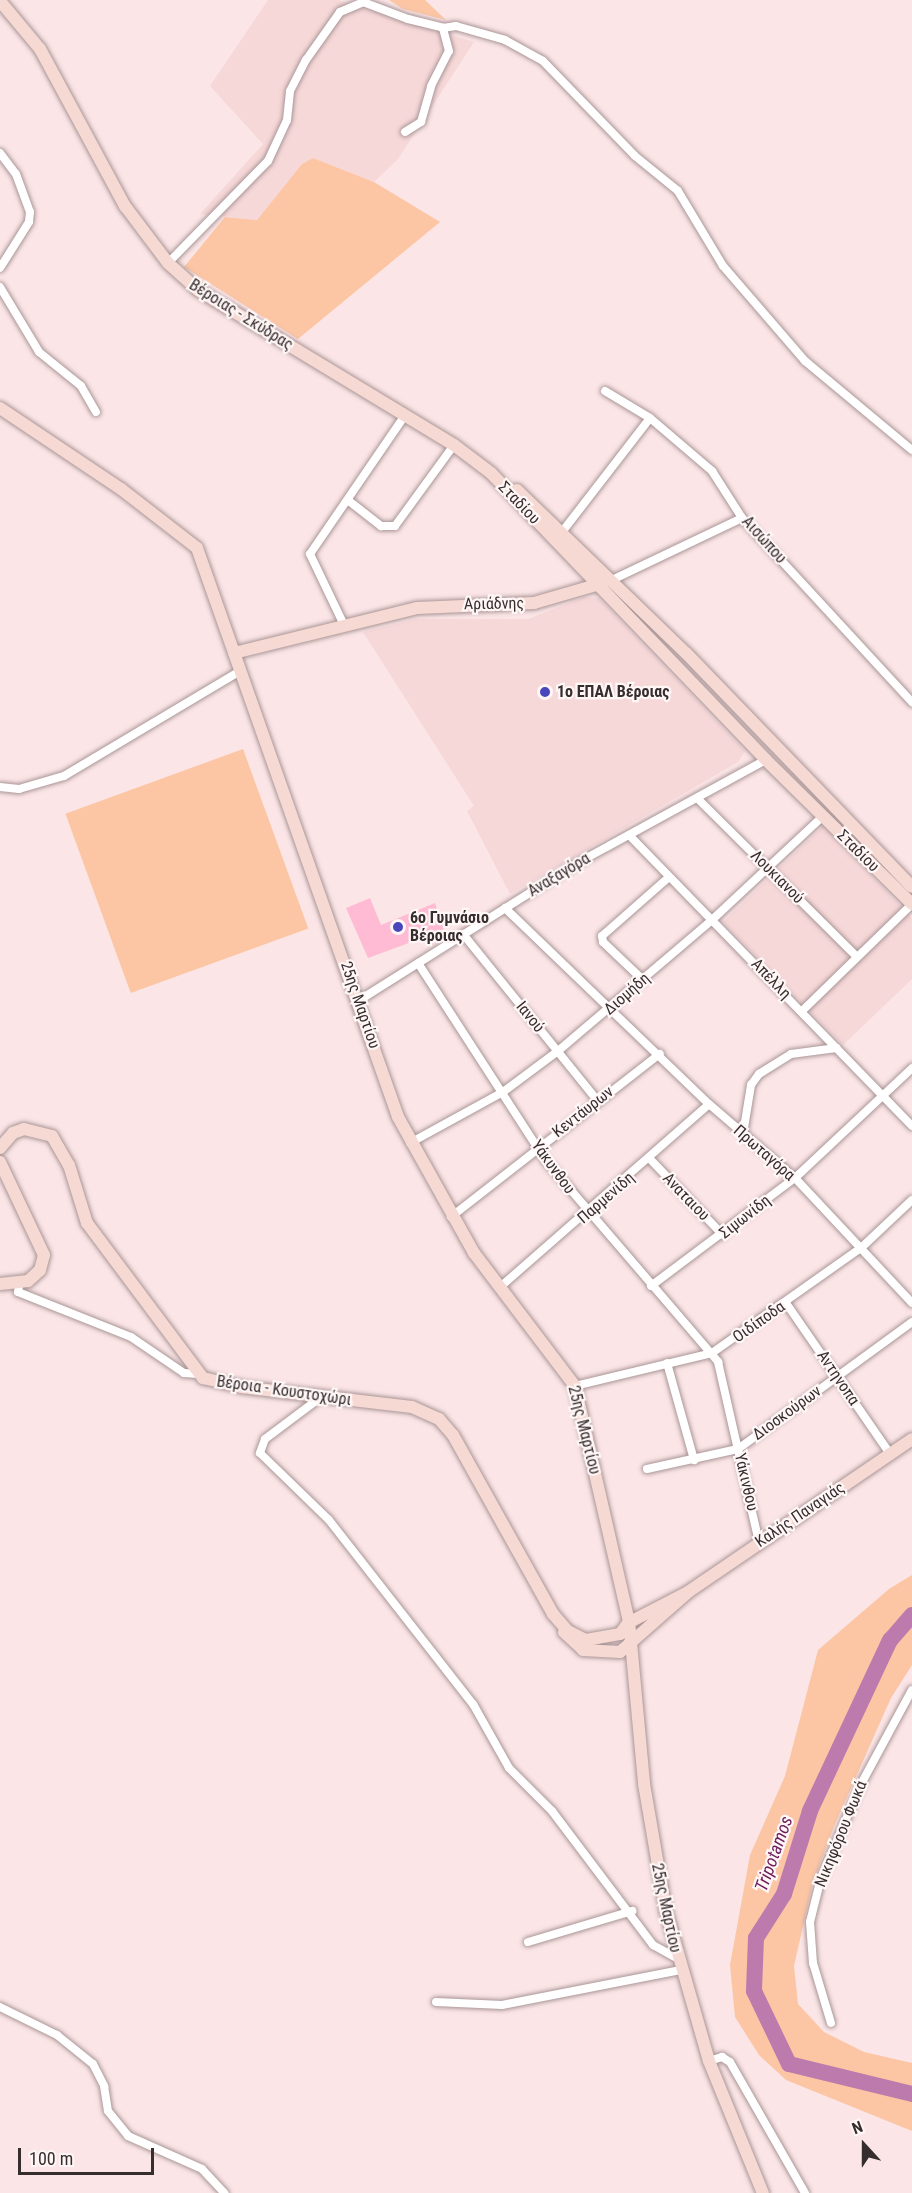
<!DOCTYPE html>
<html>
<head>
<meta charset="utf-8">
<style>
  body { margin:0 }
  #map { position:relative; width:912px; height:2193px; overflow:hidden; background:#fbe5e6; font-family:"Roboto Condensed",sans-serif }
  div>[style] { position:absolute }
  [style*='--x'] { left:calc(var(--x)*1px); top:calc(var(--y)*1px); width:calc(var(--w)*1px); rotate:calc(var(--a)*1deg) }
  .built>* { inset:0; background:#f7d8d9 }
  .green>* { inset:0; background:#fcc6a5; transform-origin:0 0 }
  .river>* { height:16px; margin:-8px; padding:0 8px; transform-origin:8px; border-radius:8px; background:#bd7bad }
  .building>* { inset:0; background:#febbd3 }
  .roads { filter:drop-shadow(0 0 2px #aa9697) drop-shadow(0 0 2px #aa9697) }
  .street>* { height:8px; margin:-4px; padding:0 4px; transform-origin:4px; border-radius:4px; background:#fff }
  .secondary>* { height:12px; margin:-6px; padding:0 6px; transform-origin:6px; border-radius:6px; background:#f6d9d3 }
  .dots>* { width:16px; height:16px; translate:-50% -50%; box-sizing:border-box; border:3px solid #fff6f6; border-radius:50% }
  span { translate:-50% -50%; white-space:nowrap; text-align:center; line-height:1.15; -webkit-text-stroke:4.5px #fff6f6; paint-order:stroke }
  .street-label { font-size:16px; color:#352d2e }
  .poi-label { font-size:16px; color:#352d2e; font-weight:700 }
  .left { translate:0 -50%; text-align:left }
  .water-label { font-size:18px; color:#6c1d5d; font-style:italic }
  .north { position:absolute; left:834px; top:2115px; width:60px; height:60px; -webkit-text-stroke:4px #fff6f6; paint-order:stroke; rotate:339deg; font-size:16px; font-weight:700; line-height:24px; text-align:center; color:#352d2e }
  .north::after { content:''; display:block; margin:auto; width:21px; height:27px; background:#352d2e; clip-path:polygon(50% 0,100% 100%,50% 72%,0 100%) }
  .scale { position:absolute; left:18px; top:2148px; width:136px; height:27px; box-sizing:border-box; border:3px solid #352d2e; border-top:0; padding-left:8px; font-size:18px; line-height:21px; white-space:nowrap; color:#352d2e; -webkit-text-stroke:4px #fff6f6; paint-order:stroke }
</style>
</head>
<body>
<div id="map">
  <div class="built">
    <i style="clip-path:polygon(268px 0,338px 0,474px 42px,398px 159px,374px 182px,313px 158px,302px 164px,257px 220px,200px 214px,263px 144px,210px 86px)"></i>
    <i style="clip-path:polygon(584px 597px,599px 598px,745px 751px,738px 762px,510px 894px,467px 811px,474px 806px,363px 632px,416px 619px,528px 619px)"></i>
    <i style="clip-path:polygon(823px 826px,912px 918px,912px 979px,843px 1045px,723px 922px)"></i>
  </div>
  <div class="green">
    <i style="clip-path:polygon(389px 0,425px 0,446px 20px,403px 9px)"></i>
    <i style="clip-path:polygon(313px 158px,374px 182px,440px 222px,298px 339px,184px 267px,225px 217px,257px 220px,302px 164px)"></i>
    <i style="left:243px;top:749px;width:191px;height:189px;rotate:70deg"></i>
    <i style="clip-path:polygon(912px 1575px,912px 1665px,891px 1698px,835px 1824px,813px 1882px,794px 1966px,798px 2004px,824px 2032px,864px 2052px,912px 2063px,912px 2131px,786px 2080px,759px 2055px,735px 2017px,730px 1965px,750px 1855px,785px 1776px,818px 1650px,889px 1589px)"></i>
  </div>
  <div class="river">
    <i style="--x:912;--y:1615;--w:33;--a:131"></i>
    <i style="--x:890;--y:1640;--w:189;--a:115.1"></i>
    <i style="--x:810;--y:1811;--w:87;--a:107.4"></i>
    <i style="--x:784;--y:1894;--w:52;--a:122.5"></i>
    <i style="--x:756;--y:1938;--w:53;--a:92.2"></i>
    <i style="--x:754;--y:1991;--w:81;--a:64.4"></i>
    <i style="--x:789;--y:2064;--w:127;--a:13.7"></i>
  </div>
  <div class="building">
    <i style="clip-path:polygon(370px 898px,381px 925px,435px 903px,444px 930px,368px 958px,346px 908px)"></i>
  </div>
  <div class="roads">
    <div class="street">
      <i style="--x:405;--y:132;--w:19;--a:-32"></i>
      <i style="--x:421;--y:122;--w:37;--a:-74"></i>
      <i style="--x:431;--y:86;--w:39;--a:-63"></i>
      <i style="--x:449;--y:51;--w:24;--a:-105"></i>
      <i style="--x:0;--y:153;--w:26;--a:53"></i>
      <i style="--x:16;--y:174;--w:40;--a:69.8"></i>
      <i style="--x:30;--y:212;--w:10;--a:96"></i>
      <i style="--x:29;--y:222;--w:54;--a:122.2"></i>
      <i style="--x:168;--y:263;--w:143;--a:-45.6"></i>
      <i style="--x:268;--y:161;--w:45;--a:-65.1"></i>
      <i style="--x:287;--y:120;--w:29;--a:-84"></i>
      <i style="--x:290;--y:91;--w:35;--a:-63"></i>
      <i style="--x:306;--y:60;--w:59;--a:-54.7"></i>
      <i style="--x:340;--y:12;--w:25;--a:-23"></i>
      <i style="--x:363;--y:2;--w:48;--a:20.7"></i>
      <i style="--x:408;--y:19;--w:36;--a:14"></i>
      <i style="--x:443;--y:28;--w:13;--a:-9"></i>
      <i style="--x:456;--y:26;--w:51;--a:15.9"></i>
      <i style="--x:505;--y:40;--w:43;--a:28.9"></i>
      <i style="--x:543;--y:61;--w:132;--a:45.9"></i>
      <i style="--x:635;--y:156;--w:55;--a:39.1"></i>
      <i style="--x:678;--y:191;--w:87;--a:59"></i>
      <i style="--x:723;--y:266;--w:125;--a:49.2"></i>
      <i style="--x:805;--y:361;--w:139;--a:39.8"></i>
      <i style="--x:0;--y:287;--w:76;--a:59"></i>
      <i style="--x:39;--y:352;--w:54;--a:39"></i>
      <i style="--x:81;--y:386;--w:30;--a:60"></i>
      <i style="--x:605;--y:391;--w:52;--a:31"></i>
      <i style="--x:650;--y:418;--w:82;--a:40.5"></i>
      <i style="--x:712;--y:471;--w:56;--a:57.4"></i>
      <i style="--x:742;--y:518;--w:251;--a:47.3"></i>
      <i style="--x:349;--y:501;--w:41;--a:38"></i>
      <i style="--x:381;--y:526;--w:14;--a:0"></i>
      <i style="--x:395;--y:526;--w:100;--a:-53.9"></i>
      <i style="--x:562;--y:532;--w:144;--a:-52.3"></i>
      <i style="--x:610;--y:581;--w:146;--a:-25.5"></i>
      <i style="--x:344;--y:625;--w:79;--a:-115.6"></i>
      <i style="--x:310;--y:554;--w:168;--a:-55.6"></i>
      <i style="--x:0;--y:787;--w:19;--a:6"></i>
      <i style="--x:19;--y:789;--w:47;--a:-16.1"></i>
      <i style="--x:64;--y:776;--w:205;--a:-30.8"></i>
      <i style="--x:697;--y:798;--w:224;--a:44.8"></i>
      <i style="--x:629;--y:835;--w:406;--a:45.8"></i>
      <i style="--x:505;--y:908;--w:283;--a:43.9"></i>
      <i style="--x:709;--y:1104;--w:113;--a:40.7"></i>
      <i style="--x:795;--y:1178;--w:171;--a:46.9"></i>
      <i style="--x:463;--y:934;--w:213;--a:51.1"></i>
      <i style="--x:418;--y:963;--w:236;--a:57.1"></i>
      <i style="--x:546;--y:1161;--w:265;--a:49.4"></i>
      <i style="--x:718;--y:1362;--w:185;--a:77.2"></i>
      <i style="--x:643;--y:980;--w:55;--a:-136.5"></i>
      <i style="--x:603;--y:942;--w:6;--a:-99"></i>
      <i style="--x:602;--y:936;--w:89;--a:-41.4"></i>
      <i style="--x:358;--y:1001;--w:253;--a:-32.2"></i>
      <i style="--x:572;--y:866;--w:221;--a:-28.7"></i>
      <i style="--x:802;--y:1011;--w:153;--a:-44.2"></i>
      <i style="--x:743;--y:1134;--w:50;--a:-80.7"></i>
      <i style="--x:751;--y:1085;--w:14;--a:-54"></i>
      <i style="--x:759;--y:1074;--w:38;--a:-32"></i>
      <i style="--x:791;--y:1054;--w:46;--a:-7.4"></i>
      <i style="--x:410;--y:1143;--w:106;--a:-28.7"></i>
      <i style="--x:503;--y:1092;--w:69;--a:-36.7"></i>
      <i style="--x:558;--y:1051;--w:204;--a:-40.4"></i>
      <i style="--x:713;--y:919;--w:151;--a:-43.1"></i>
      <i style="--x:650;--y:1159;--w:105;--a:46.2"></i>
      <i style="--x:451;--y:1217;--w:265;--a:-38"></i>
      <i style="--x:19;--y:1285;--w:7;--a:98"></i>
      <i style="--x:18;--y:1292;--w:122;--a:21.7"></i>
      <i style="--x:131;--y:1337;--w:64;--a:34.2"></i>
      <i style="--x:184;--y:1373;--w:14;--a:4"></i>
      <i style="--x:651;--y:1286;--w:180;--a:-36.9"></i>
      <i style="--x:795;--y:1178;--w:161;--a:-43.2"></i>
      <i style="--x:499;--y:1288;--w:279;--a:-41.2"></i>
      <i style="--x:786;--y:1303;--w:183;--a:55.4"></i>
      <i style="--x:667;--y:1363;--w:101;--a:74.4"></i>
      <i style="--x:575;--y:1386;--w:141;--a:-13.5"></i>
      <i style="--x:712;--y:1353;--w:182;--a:-35.2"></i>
      <i style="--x:861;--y:1248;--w:70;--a:-43.3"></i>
      <i style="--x:321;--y:1397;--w:70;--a:143.1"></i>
      <i style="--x:265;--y:1439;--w:15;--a:110"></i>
      <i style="--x:260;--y:1453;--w:96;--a:44.2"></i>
      <i style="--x:329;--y:1520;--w:234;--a:52"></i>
      <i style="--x:473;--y:1704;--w:73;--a:60.6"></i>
      <i style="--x:509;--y:1768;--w:61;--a:45"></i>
      <i style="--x:552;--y:1811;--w:168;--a:53"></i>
      <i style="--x:653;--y:1945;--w:29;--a:29"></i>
      <i style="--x:647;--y:1469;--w:93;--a:-12.4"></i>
      <i style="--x:738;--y:1449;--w:215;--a:-36.1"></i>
      <i style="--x:528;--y:1942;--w:109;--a:-16.6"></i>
      <i style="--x:436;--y:2002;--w:66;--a:2.6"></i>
      <i style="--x:502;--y:2005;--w:182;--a:-11.1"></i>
      <i style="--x:0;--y:2007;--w:64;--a:26.2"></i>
      <i style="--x:57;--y:2035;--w:46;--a:38.9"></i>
      <i style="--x:93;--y:2064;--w:25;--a:63"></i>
      <i style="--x:104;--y:2086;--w:25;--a:81"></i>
      <i style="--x:108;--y:2111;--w:32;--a:51"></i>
      <i style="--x:128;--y:2136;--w:81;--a:24"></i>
      <i style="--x:202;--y:2169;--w:33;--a:47"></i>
      <i style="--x:831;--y:2023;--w:63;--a:-106.7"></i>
      <i style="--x:813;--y:1963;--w:41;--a:-94.2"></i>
      <i style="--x:810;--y:1922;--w:45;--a:-76"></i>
      <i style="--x:821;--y:1878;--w:100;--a:-67"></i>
      <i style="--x:860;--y:1786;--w:109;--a:-61.6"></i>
      <i style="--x:709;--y:2061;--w:14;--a:-17"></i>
      <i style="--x:722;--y:2057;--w:9;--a:32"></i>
      <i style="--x:730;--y:2062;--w:151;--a:60.2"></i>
    </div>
    <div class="secondary">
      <i style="--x:0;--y:1;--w:62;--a:50.2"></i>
      <i style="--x:40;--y:49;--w:179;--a:61.6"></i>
      <i style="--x:125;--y:206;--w:71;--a:53"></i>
      <i style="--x:168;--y:263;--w:40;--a:42"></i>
      <i style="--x:198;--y:290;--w:299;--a:31.2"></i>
      <i style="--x:454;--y:445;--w:46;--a:37.1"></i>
      <i style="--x:491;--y:473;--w:397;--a:46.2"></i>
      <i style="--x:766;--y:760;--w:205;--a:44.6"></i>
      <i style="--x:0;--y:408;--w:146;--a:33.8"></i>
      <i style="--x:121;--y:489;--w:96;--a:37.8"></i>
      <i style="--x:197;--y:548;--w:603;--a:70.54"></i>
      <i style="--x:398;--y:1117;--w:156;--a:60.8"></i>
      <i style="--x:474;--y:1253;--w:167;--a:52.8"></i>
      <i style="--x:575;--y:1386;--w:241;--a:77.1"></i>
      <i style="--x:629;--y:1621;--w:164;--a:84.7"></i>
      <i style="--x:644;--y:1784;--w:129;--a:80.2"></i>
      <i style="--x:666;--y:1911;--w:156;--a:74"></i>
      <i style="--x:709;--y:2061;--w:143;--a:67.8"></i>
      <i style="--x:517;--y:490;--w:235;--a:44"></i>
      <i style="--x:686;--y:653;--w:325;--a:46"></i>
      <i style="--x:234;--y:653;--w:188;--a:-13.8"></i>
      <i style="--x:417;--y:608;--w:117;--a:-2.4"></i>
      <i style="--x:534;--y:603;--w:72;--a:-16.2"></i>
      <i style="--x:0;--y:1148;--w:20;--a:-49"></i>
      <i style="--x:13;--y:1133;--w:12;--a:-20"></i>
      <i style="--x:24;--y:1129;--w:29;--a:14"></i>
      <i style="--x:52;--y:1136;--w:34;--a:60"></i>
      <i style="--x:69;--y:1165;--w:61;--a:72.8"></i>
      <i style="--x:87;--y:1223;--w:194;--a:53.2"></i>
      <i style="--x:203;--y:1378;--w:39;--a:13"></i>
      <i style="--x:241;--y:1387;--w:172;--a:6.7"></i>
      <i style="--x:412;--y:1407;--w:30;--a:24"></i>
      <i style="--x:439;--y:1419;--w:21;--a:49"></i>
      <i style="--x:453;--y:1435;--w:205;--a:60.8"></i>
      <i style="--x:553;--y:1614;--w:23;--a:49"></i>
      <i style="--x:568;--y:1631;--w:20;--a:27"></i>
      <i style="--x:586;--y:1640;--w:35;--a:-10"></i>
      <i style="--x:620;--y:1634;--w:14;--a:-54"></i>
      <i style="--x:628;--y:1623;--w:68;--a:-27.3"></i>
      <i style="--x:688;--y:1592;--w:271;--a:-34.3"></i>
      <i style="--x:0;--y:1162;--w:103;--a:64.7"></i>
      <i style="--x:44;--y:1255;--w:16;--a:105"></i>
      <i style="--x:40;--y:1270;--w:16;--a:137"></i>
      <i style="--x:28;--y:1281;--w:28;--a:174"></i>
      <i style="--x:564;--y:1632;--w:26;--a:43"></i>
      <i style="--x:583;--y:1650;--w:37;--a:3"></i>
      <i style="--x:620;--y:1652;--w:89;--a:-41.4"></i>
    </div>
  </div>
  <div class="dots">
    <i style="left:545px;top:692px;background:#4a46bc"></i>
    <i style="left:398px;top:927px;background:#4a46bc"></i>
  </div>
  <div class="street-label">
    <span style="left:241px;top:315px;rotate:32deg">Βέροιας - Σκύδρας</span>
    <span style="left:519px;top:503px;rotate:46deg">Σταδίου</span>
    <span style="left:764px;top:540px;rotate:48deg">Αισώπου</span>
    <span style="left:494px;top:604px;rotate:-1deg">Αριάδνης</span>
    <span style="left:858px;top:851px;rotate:45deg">Σταδίου</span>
    <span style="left:559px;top:875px;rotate:-31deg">Αναξαγόρα</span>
    <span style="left:777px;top:877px;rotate:45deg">Λουκιανού</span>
    <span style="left:771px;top:979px;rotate:46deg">Απέλλη</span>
    <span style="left:627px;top:994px;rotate:-41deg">Διομήδη</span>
    <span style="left:360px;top:1005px;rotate:71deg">25ης Μαρτίου</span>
    <span style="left:530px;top:1017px;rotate:51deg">Ιανού</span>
    <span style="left:583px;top:1112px;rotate:-38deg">Κεντάυρων</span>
    <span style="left:764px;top:1153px;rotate:41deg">Πρωταγόρα</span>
    <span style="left:553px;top:1167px;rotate:54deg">Υάκυνθου</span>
    <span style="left:686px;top:1197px;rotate:46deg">Αναταιου</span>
    <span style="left:606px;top:1198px;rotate:-41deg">Παρμενίδη</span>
    <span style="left:745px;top:1217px;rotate:-38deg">Σιμωνίδη</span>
    <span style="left:759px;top:1322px;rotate:-35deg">Οιδίποδα</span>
    <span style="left:838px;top:1378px;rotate:56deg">Αντηνοπα</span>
    <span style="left:284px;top:1391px;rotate:8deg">Βέροια - Κουστοχώρι</span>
    <span style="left:787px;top:1413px;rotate:-36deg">Διοσκούρων</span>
    <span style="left:584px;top:1430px;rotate:76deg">25ης Μαρτίου</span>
    <span style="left:746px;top:1482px;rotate:77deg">Υάκινθου</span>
    <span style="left:800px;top:1515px;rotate:-34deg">Καλής Παναγιάς</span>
    <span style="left:841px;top:1834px;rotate:-68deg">Νικηφόρου Φωκά</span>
    <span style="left:666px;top:1908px;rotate:78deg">25ης Μαρτίου</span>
  </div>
  <div class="poi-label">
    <span class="left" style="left:557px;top:692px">1ο ΕΠΑΛ Βέροιας</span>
    <span class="left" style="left:410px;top:927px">6ο Γυμνάσιο<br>Βέροιας</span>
  </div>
  <div class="water-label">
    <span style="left:774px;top:1854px;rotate:-70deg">Tripotamos</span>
  </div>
  <div class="north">N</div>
  <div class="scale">100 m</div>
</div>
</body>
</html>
